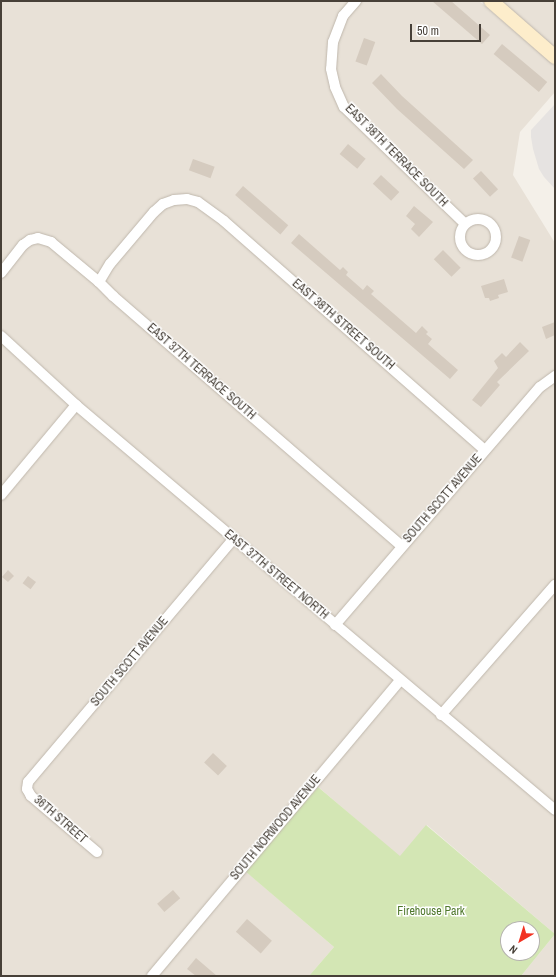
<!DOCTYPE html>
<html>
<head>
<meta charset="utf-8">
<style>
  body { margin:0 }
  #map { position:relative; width:556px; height:977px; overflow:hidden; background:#f4f0e9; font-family:"Archivo Narrow",sans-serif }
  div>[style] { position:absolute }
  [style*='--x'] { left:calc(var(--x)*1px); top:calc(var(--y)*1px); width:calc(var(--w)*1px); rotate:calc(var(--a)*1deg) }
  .residential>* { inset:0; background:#e8e1d7 }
  .green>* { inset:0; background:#d3e6b4 }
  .parking>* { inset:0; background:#e6e3e1 }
  .building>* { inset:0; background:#d5cbbf; transform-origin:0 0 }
  .roads { filter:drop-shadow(0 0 1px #bfb7ac) drop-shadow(0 0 1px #bfb7ac) }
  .minor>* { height:10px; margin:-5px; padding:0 5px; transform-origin:5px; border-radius:5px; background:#fff }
  .minor>.ring { margin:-5px; padding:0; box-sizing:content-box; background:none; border:10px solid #fff; border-radius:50% }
  .secondary>* { height:14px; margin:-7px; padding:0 7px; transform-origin:7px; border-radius:7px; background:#fdedcb }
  span { translate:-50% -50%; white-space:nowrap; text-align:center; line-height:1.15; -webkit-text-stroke:3px #fff; paint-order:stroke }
  .street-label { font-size:12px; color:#474038 }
  .park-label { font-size:12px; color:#4f782c }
  .frame { position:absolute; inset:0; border:2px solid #474038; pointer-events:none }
  .north { position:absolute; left:500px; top:921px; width:40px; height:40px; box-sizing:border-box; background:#fff; border:1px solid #b5b3af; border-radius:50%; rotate:218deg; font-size:11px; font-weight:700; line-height:16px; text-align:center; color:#474038 }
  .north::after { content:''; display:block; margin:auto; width:14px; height:18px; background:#f23222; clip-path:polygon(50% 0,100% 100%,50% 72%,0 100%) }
  .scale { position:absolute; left:410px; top:24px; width:71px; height:18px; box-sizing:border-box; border:2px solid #474038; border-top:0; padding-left:5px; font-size:12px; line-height:14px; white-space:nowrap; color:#474038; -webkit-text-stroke:3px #fff; paint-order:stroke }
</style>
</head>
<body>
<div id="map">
  <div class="residential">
    <i style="clip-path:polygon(1px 1px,479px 1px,555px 66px,555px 92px,520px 132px,513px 175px,555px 243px,555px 934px,427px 825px,400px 857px,309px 779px,237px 864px,334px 947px,309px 976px,1px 976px)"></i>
    <i style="clip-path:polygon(499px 1px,555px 1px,555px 49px)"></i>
    <i style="clip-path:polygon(555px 934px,555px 976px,521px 976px)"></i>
  </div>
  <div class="green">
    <i style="clip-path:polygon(evenodd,318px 787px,400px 856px,426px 825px,555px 934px,521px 976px,309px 976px,334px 947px,245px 871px,318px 787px,508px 929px,532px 929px,532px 953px,508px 953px,508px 929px)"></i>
  </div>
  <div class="parking">
    <i style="clip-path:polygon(555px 104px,555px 189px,544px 177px,539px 169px,533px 149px,531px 137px,531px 130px)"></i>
  </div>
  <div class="building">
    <i style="clip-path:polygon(432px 1px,451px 1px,490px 35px,482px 44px)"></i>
    <i style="left:364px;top:38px;width:12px;height:25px;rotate:20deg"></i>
    <i style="left:502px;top:44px;width:59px;height:13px;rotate:40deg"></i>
    <i style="clip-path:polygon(381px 74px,402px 96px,473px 160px,464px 169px,397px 109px,372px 83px)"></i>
    <i style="left:348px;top:144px;width:23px;height:13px;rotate:40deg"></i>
    <i style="left:193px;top:159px;width:23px;height:12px;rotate:20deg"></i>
    <i style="left:481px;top:171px;width:25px;height:11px;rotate:47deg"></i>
    <i style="left:381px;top:175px;width:25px;height:12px;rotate:43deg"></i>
    <i style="left:243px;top:186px;width:60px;height:12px;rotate:41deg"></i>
    <i style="clip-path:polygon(414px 206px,433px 222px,419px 237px,411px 229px,415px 224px,406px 216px)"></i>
    <i style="clip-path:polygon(299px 234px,340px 270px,343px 267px,348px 272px,346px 275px,363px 290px,367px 285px,374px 291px,371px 294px,416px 333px,422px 326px,428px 332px,426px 334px,432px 339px,428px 344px,458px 370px,450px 379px,291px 243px)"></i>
    <i style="left:519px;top:236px;width:12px;height:23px;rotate:20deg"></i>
    <i style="left:443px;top:250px;width:25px;height:13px;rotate:45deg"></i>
    <i style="clip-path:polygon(504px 279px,508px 292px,498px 295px,499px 298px,490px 301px,489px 298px,485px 298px,481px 286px)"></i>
    <i style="clip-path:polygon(555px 322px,555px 335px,546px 339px,542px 327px)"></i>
    <i style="clip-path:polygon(520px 342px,529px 351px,497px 382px,500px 385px,481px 407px,472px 400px,498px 368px,494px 361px,502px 353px,506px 357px)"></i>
    <i style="clip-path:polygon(8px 570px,14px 576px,8px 582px,2px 577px)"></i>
    <i style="left:28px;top:576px;width:10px;height:9px;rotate:37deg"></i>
    <i style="left:213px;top:753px;width:19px;height:13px;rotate:43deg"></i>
    <i style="left:173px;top:890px;width:11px;height:21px;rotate:49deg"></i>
    <i style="left:247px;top:919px;width:33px;height:17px;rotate:41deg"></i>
    <i style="clip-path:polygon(196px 958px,217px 976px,196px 976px,187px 969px)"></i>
  </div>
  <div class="roads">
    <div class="minor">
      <i style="--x:356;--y:1;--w:20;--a:131"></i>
      <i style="--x:343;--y:16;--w:28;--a:111"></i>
      <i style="--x:333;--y:42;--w:27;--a:94"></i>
      <i style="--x:331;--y:69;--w:18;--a:77"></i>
      <i style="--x:335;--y:87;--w:22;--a:66"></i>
      <i style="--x:344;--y:107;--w:168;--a:44"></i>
      <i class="ring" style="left:460px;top:219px;width:26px;height:26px"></i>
      <i style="--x:1;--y:273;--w:36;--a:-52"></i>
      <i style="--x:23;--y:245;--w:9;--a:-36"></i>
      <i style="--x:30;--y:240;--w:8;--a:-14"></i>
      <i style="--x:38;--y:238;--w:14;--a:17"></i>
      <i style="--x:51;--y:242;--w:62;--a:39.8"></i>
      <i style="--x:99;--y:282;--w:20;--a:45"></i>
      <i style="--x:113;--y:296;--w:382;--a:40.9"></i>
      <i style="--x:99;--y:282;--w:21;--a:-59"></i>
      <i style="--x:110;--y:264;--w:68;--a:-49.8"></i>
      <i style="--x:154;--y:212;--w:12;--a:-42"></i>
      <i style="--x:163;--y:204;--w:12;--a:-20"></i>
      <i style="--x:174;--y:200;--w:13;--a:-4"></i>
      <i style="--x:187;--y:199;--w:11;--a:15"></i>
      <i style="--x:198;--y:202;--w:32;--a:36"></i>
      <i style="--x:224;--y:221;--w:347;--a:41.3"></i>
      <i style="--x:1;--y:336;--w:102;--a:42.6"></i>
      <i style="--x:76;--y:405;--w:627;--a:40.21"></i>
      <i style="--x:1;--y:495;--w:117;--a:-50.2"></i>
      <i style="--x:335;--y:625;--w:314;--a:-49.3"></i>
      <i style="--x:540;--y:387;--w:19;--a:-36"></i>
      <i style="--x:441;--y:715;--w:173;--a:-48.8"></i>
      <i style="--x:97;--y:852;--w:87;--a:-139.7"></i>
      <i style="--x:31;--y:796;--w:8;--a:-120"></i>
      <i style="--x:27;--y:789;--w:7;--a:-82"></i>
      <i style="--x:28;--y:782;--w:318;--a:-49.8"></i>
      <i style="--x:152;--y:976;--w:386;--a:-50"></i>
    </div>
    <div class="secondary">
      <i style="--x:491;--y:1;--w:85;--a:41.2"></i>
    </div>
  </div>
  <div class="street-label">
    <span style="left:396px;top:156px;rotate:45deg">EAST 38TH TERRACE SOUTH</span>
    <span style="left:343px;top:325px;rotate:41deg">EAST 38TH STREET SOUTH</span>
    <span style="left:201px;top:372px;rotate:41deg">EAST 37TH TERRACE SOUTH</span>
    <span style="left:443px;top:499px;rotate:-49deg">SOUTH SCOTT AVENUE</span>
    <span style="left:276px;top:575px;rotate:40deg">EAST 37TH STREET NORTH</span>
    <span style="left:130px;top:662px;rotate:-50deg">SOUTH SCOTT AVENUE</span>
    <span style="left:60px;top:820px;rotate:41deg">36TH STREET</span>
    <span style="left:276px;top:828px;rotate:-50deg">SOUTH NORWOOD AVENUE</span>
  </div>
  <div class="park-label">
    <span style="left:431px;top:912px">Firehouse Park</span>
  </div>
  <div class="frame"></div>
  <div class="north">N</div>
  <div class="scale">50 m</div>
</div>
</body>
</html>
